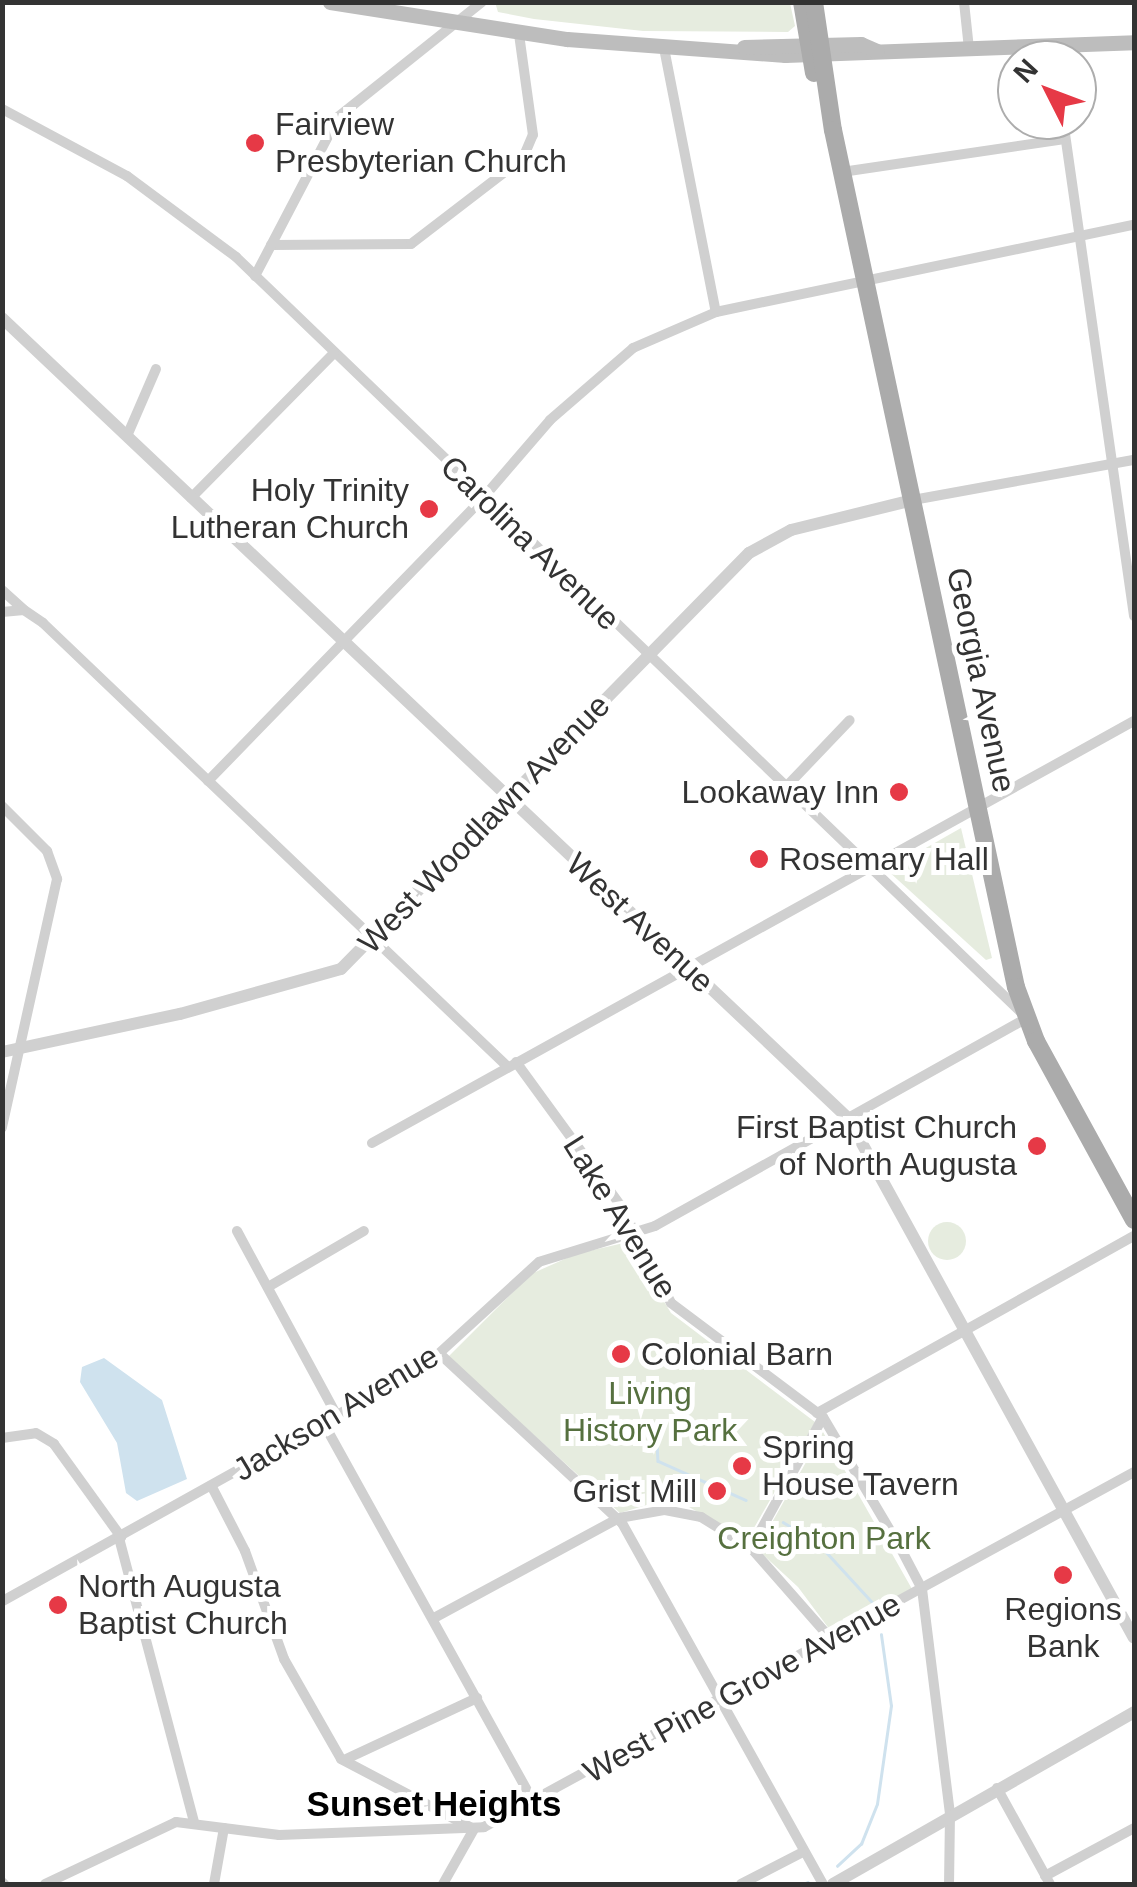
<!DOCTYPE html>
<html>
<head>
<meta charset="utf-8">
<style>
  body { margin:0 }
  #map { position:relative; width:1137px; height:1887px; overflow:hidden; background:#fff; font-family:Arial,sans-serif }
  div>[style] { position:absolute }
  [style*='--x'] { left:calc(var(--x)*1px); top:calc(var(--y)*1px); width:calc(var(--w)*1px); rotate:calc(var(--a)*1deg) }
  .green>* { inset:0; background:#e6ecdf }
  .round { border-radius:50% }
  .water>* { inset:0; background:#cfe2ee }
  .stream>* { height:2.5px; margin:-1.25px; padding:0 1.25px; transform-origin:1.25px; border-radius:1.25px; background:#cfe2ee }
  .minor>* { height:10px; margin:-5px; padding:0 5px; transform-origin:5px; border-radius:5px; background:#d0d0d0 }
  .tertiary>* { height:12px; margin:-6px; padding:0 6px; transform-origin:6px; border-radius:6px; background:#d0d0d0 }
  .secondary>* { height:15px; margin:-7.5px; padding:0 7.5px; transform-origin:7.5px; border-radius:7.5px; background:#bdbdbd }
  .primary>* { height:18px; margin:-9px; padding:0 9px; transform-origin:9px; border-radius:9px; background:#ababab }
  .dots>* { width:28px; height:28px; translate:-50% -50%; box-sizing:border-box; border:5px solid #fff; border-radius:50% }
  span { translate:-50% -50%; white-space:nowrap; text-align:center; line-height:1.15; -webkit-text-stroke:10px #fff; paint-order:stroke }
  .poi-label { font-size:32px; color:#333 }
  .left { translate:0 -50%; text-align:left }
  .right { translate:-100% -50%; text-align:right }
  .street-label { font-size:32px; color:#333 }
  .park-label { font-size:32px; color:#56703f }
  .neighbourhood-label { font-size:35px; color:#000; font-weight:700 }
  .frame { position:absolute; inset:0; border:5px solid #333; pointer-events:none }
  .north { position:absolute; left:997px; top:40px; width:100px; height:100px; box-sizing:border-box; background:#fff; border:2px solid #adadad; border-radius:50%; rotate:312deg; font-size:28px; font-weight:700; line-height:40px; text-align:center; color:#333 }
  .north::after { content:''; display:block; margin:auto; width:35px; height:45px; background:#e63946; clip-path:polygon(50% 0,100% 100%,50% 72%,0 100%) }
</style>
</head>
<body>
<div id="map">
  <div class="green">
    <i style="clip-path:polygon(495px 2px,790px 3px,795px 26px,788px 32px,643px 31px,534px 19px,498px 12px)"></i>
    <i style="clip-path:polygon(961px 828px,992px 958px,986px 960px,887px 870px)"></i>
    <i class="round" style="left:928px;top:1222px;width:38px;height:38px"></i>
    <i style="clip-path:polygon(628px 1242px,671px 1313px,815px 1422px,747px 1540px,689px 1507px,650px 1504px,620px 1513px,448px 1357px,531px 1274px,576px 1254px)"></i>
    <i style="clip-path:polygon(823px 1432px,912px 1589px,833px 1634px,798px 1587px,757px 1549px)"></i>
  </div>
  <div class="water">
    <i style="clip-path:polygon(104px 1358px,162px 1400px,187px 1479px,137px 1501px,126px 1493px,117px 1443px,80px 1382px,82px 1367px)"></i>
  </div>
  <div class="stream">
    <i style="--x:646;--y:1427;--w:19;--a:55"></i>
    <i style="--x:657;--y:1443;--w:18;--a:87"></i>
    <i style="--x:658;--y:1461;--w:96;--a:23.9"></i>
    <i style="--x:783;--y:1522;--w:41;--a:31"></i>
    <i style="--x:818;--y:1543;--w:81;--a:47.5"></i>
    <i style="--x:837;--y:1866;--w:33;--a:-43"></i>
    <i style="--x:861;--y:1844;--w:43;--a:-68.2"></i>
    <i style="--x:877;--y:1804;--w:99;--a:-81.9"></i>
    <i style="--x:891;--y:1706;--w:72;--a:-98"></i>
    <i style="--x:803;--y:1884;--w:5;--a:-22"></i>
  </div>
  <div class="minor">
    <i style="--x:964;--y:2;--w:47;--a:83.9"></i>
    <i style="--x:664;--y:48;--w:269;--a:78.9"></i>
    <i style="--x:2;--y:109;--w:142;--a:28.2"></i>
    <i style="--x:127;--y:176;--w:136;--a:36.6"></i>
    <i style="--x:236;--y:257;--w:1098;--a:43.89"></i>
    <i style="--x:1027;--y:1018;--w:426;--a:150.8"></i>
    <i style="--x:655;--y:1226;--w:121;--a:162.8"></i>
    <i style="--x:539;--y:1262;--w:154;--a:137.6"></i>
    <i style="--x:425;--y:1366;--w:484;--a:150.9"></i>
    <i style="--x:1063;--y:120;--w:501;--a:81.85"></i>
    <i style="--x:842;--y:172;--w:225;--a:-8.4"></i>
    <i style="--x:271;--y:245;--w:140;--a:-0.4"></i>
    <i style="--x:411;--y:244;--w:141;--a:-37.5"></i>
    <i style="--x:523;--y:158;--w:25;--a:-67"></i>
    <i style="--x:533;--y:135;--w:102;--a:-97.9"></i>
    <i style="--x:255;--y:276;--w:179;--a:-62.4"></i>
    <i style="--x:338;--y:117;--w:184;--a:-38.6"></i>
    <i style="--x:127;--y:436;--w:73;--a:-66.6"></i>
    <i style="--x:191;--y:498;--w:204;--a:-45.4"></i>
    <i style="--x:913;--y:500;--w:225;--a:-10.3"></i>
    <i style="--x:2;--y:590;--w:28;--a:42"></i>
    <i style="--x:2;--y:612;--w:22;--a:-5"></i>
    <i style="--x:24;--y:610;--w:23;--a:34"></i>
    <i style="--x:43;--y:623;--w:643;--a:43.68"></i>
    <i style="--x:208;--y:781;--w:395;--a:-45.8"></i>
    <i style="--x:483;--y:498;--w:103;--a:-49.3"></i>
    <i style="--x:550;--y:420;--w:110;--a:-40.9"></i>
    <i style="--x:633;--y:348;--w:90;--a:-23.4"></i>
    <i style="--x:716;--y:312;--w:427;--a:-11.8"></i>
    <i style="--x:784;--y:789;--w:95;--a:-46.3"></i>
    <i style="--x:2;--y:806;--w:64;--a:45"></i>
    <i style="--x:47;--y:851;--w:30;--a:70"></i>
    <i style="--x:57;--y:879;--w:255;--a:102.5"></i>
    <i style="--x:516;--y:1062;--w:178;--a:53.9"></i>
    <i style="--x:621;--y:1206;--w:109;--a:62.7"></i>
    <i style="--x:671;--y:1303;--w:190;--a:36.9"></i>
    <i style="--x:823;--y:1417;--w:153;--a:59.4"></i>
    <i style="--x:901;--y:1549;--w:45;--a:62.3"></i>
    <i style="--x:922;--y:1589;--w:227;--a:82.9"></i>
    <i style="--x:950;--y:1814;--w:70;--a:90.8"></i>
    <i style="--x:372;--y:1143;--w:871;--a:-28.98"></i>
    <i style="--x:237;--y:1231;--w:210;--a:61.6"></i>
    <i style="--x:268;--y:1287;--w:111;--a:-30.3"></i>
    <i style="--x:441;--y:1355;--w:247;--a:42.9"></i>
    <i style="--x:622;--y:1523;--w:413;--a:60.9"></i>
    <i style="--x:817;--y:1413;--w:363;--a:-29.2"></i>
    <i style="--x:324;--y:1424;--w:433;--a:61"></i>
    <i style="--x:2;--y:1438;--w:34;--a:-8"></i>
    <i style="--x:36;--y:1433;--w:21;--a:31"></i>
    <i style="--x:54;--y:1444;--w:115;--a:54.2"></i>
    <i style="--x:212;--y:1487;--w:72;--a:62.7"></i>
    <i style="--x:245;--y:1551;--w:115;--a:70.1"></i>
    <i style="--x:284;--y:1659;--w:115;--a:60.3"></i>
    <i style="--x:341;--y:1759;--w:150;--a:27.8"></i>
    <i style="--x:474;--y:1829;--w:63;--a:119.4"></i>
    <i style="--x:119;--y:1538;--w:294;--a:75.2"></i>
    <i style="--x:751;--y:1548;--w:149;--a:-61.2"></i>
    <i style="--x:434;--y:1618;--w:210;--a:-28.4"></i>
    <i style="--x:619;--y:1518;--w:47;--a:-9.9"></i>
    <i style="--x:665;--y:1510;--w:37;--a:11"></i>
    <i style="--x:701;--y:1517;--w:59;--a:31.8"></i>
    <i style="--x:751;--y:1548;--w:121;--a:48.7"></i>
    <i style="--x:344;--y:1760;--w:147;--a:-25"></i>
    <i style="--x:997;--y:1788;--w:110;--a:61.1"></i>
    <i style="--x:1045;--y:1876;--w:101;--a:-28.3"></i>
    <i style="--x:2;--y:1882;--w:3;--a:45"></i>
    <i style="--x:45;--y:1884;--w:145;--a:-25.3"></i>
    <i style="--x:176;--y:1822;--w:104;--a:7.2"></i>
    <i style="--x:279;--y:1835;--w:205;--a:-2.2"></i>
    <i style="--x:484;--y:1827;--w:741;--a:-28.64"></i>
    <i style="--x:214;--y:1884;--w:57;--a:-79.9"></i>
    <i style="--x:741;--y:1884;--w:70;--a:-27.3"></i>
  </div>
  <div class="tertiary">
    <i style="--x:2;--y:318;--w:1164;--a:43.4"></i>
    <i style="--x:848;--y:1118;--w:593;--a:61.19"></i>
    <i style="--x:2;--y:1052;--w:182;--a:-12.1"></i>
    <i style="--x:180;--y:1014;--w:167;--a:-15.6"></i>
    <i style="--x:341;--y:969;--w:583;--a:-45.56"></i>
    <i style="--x:749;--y:553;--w:48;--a:-28.7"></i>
    <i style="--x:791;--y:530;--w:126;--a:-13.8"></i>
    <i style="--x:833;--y:1884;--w:347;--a:-29.7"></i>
  </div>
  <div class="secondary">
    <i style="--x:330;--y:2;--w:240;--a:8.9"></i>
    <i style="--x:567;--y:39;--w:219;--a:4.2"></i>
    <i style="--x:785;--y:55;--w:349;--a:-2.1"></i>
    <i style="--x:744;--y:47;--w:117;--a:-1.5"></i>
    <i style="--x:861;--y:44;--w:17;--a:24"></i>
  </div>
  <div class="primary">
    <i style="--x:802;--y:2;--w:72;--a:80.4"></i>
    <i style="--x:814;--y:2;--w:129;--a:81.6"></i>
    <i style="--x:833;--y:130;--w:876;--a:77.95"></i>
    <i style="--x:1016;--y:987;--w:58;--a:69.7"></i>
    <i style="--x:1036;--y:1041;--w:204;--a:61.3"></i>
  </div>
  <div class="dots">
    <i style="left:255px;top:143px;background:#e63946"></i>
    <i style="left:429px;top:509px;background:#e63946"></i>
    <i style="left:899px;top:792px;background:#e63946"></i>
    <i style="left:759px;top:859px;background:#e63946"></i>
    <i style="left:1037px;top:1146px;background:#e63946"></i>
    <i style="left:621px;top:1354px;background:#e63946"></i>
    <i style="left:742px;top:1466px;background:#e63946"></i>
    <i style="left:717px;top:1491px;background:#e63946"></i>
    <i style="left:1063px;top:1575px;background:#e63946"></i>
    <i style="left:58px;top:1605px;background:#e63946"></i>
  </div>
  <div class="poi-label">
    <span class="left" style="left:275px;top:143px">Fairview<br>Presbyterian Church</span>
    <span class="right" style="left:409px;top:509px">Holy Trinity<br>Lutheran Church</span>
    <span class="right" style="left:879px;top:792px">Lookaway Inn</span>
    <span class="left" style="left:779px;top:859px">Rosemary Hall</span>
    <span class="right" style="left:1017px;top:1146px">First Baptist Church<br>of North Augusta</span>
    <span class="left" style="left:641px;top:1354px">Colonial Barn</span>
    <span class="left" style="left:762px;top:1466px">Spring<br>House Tavern</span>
    <span class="right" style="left:697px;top:1491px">Grist Mill</span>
    <span class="left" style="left:78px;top:1605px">North Augusta<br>Baptist Church</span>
    <span style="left:1063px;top:1628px">Regions<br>Bank</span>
  </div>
  <div class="street-label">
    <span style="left:530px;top:543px;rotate:44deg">Carolina Avenue</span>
    <span style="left:981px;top:680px;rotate:78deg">Georgia Avenue</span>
    <span style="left:484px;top:824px;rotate:-46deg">West Woodlawn Avenue</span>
    <span style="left:640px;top:923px;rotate:43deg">West Avenue</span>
    <span style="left:620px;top:1217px;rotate:58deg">Lake Avenue</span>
    <span style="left:336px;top:1413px;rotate:-31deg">Jackson Avenue</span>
    <span style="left:742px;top:1688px;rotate:-29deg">West Pine Grove Avenue</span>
  </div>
  <div class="park-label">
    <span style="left:650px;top:1412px">Living<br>History Park</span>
    <span style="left:824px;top:1538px">Creighton Park</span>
  </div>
  <div class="neighbourhood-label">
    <span style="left:434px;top:1804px">Sunset Heights</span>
  </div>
  <div class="frame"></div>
  <div class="north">N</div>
</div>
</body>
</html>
